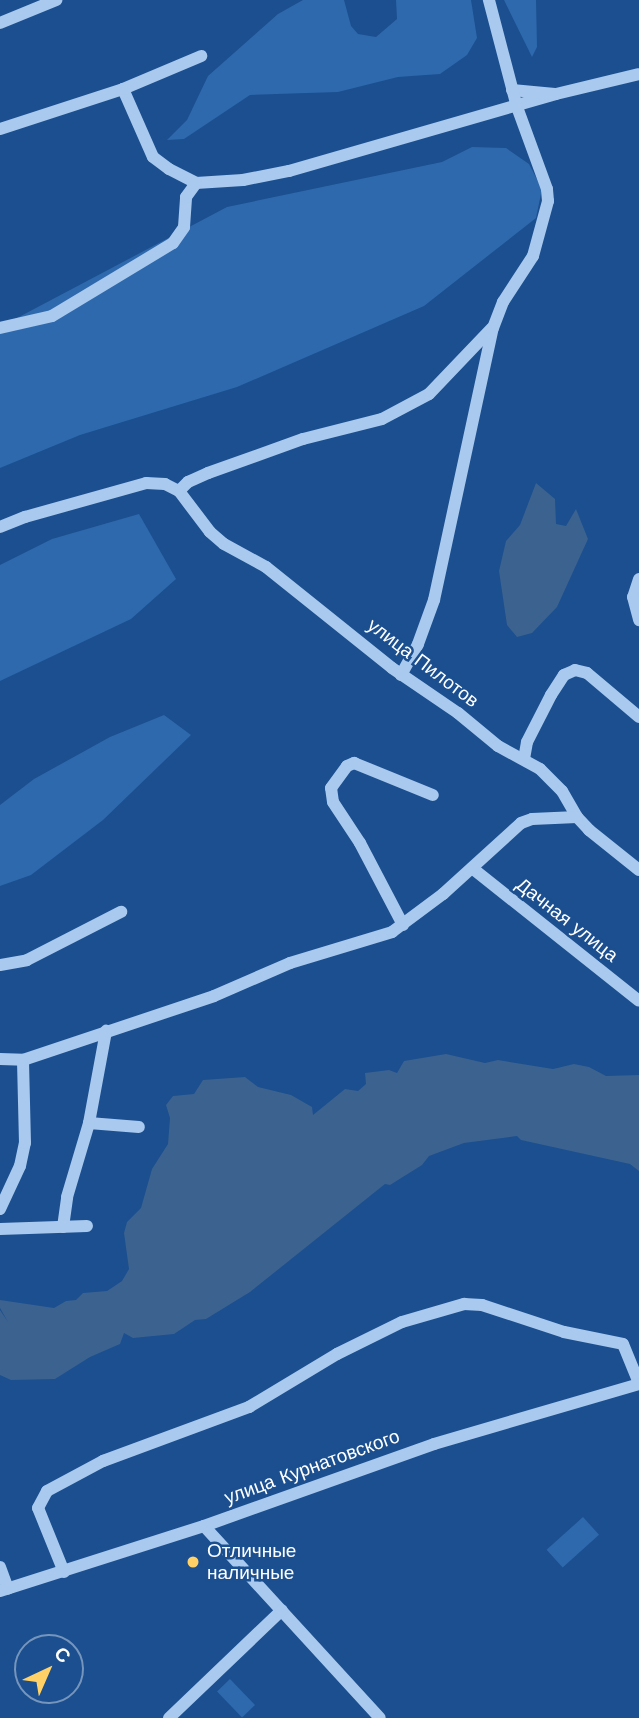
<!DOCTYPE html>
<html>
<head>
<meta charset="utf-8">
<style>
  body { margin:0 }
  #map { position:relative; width:639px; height:1718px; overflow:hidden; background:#1b4f8f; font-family:"Work Sans",sans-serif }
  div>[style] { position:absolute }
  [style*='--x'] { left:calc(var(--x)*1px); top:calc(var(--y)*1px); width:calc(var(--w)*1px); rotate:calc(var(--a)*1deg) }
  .green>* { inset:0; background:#2e69ad; transform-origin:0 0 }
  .water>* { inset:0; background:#3c6290 }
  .minor>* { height:12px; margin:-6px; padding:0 6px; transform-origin:6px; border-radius:6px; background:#a9c9ee }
  .dots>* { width:19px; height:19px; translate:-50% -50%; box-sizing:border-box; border:4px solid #1b4f8f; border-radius:50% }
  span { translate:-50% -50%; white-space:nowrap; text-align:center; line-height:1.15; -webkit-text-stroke:5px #1b4f8f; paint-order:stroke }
  .street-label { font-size:19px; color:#fff }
  .poi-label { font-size:19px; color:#fff }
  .left { translate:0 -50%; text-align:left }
  .north { position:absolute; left:14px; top:1634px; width:70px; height:70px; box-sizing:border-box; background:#1b4f8f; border:2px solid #7695bc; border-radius:50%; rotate:44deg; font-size:19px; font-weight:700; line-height:28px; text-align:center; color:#fff }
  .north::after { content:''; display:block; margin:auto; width:24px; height:32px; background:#ffd166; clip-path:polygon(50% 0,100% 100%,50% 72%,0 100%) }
</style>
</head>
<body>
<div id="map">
  <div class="green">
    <i style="clip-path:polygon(303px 0,344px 0,351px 26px,358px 34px,376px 37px,397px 19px,396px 0,471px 0,477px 38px,467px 55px,440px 74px,398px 77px,338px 92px,250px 95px,184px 139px,167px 140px,187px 120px,208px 76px,278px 14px)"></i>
    <i style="clip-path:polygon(504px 0,536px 0,537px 47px,532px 57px)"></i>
    <i style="clip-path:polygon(472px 147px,506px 148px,529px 164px,542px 189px,536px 218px,424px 306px,237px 387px,80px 435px,0 468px,0 327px,227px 207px,442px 162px)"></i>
    <i style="clip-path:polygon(139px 514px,176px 579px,131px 619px,0 681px,0 565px,52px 539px)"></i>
    <i style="clip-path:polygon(164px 715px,191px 735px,103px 820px,31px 875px,0 886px,0 805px,34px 779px,110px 737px)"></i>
    <i style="left:583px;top:1517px;width:24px;height:49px;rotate:48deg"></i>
    <i style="left:230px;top:1679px;width:36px;height:18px;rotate:46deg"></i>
  </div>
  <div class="water">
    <i style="clip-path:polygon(536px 483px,555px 499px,556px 524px,566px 526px,576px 509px,588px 539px,557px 607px,532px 633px,517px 637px,507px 625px,499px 571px,506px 541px,520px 525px)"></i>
    <i style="clip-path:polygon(446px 1054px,485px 1063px,498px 1060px,553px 1069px,574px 1064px,589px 1067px,606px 1076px,639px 1075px,639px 1171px,630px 1164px,521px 1140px,517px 1136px,464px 1143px,429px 1156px,422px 1165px,390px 1185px,385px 1184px,250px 1292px,206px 1319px,195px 1320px,174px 1334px,133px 1338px,124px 1333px,120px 1344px,90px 1357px,55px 1379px,11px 1380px,0 1375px,0 1310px,8px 1322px,0 1308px,0 1300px,54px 1308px,66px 1301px,76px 1300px,83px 1293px,107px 1291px,122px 1281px,129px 1269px,124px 1233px,127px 1222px,141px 1208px,152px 1169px,168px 1144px,170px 1118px,166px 1105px,173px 1096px,194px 1094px,203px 1080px,245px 1077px,258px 1087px,291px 1095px,312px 1107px,313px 1115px,345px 1089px,358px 1091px,366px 1084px,365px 1073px,389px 1070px,397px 1073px,404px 1061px)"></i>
  </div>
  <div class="minor">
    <i style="--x:0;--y:23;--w:61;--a:-22.3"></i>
    <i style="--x:123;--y:89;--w:74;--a:66.2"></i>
    <i style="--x:153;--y:157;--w:20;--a:37"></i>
    <i style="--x:169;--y:169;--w:30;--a:27"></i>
    <i style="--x:196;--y:183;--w:47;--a:-3.7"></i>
    <i style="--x:243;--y:180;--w:47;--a:-11.1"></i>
    <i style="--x:289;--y:171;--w:278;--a:-16.1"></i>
    <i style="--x:556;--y:94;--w:85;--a:-13.5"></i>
    <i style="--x:512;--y:90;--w:43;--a:5.3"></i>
    <i style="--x:0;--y:129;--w:129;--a:-18"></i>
    <i style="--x:123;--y:89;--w:85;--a:-22.9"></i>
    <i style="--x:0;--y:328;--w:53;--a:-13"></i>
    <i style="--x:52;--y:316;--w:141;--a:-31.1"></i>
    <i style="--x:173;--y:243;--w:19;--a:-55"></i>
    <i style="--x:184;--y:227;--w:30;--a:-86"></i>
    <i style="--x:186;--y:197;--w:17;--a:-54"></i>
    <i style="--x:179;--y:491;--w:51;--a:52.9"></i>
    <i style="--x:210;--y:532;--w:18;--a:41"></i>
    <i style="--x:224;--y:544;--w:48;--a:28.7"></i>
    <i style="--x:266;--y:567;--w:161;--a:38.7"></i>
    <i style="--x:392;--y:668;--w:80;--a:34.3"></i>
    <i style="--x:458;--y:713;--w:52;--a:39.5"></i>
    <i style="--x:498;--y:746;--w:48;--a:28.7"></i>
    <i style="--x:540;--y:769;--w:31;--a:45"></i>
    <i style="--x:562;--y:791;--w:30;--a:60"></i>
    <i style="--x:577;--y:817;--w:18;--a:47"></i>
    <i style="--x:589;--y:830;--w:64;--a:38.7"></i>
    <i style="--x:0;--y:527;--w:27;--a:-22"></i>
    <i style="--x:25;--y:517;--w:126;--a:-15.7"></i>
    <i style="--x:146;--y:483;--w:19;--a:3"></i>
    <i style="--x:165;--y:484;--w:16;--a:27"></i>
    <i style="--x:179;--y:491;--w:13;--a:-45"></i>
    <i style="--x:188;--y:482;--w:22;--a:-24"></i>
    <i style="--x:208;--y:473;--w:101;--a:-19.7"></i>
    <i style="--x:303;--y:439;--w:81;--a:-14.2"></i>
    <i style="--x:382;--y:419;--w:53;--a:-28"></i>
    <i style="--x:429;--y:394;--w:91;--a:-46.3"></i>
    <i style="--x:639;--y:579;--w:19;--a:108"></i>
    <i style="--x:633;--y:597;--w:24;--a:75"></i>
    <i style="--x:401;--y:675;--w:35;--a:-61"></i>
    <i style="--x:418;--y:644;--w:47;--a:-70"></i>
    <i style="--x:434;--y:600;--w:278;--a:-77.8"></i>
    <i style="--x:493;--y:328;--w:28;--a:-69"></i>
    <i style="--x:503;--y:302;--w:55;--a:-56.9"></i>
    <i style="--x:533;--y:256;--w:57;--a:-74.7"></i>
    <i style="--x:548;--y:201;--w:12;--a:-95"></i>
    <i style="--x:547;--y:189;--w:87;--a:-110.1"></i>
    <i style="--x:517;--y:107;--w:111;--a:-104.7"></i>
    <i style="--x:524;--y:759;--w:17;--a:-80"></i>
    <i style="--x:527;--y:742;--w:53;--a:-62.9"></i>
    <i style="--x:551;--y:695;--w:24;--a:-57"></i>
    <i style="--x:564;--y:675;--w:12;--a:-24"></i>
    <i style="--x:575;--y:670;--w:12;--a:14"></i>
    <i style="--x:587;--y:673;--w:68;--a:40.2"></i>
    <i style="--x:472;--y:868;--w:213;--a:38.5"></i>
    <i style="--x:403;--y:925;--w:93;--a:-117.7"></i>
    <i style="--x:360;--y:843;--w:49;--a:-123.4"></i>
    <i style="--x:333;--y:802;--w:14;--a:-98"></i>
    <i style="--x:331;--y:788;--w:27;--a:-54"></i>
    <i style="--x:347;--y:766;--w:8;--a:-23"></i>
    <i style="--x:354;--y:763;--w:85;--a:22.1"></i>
    <i style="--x:0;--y:965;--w:27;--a:-10"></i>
    <i style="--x:27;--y:960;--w:106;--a:-27.1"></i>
    <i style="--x:0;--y:1059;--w:23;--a:2"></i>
    <i style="--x:23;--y:1060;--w:201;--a:-18.5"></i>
    <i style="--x:214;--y:996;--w:83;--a:-23.5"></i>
    <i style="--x:290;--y:963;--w:107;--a:-16.9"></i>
    <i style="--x:392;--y:932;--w:64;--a:-36.7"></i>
    <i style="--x:443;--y:894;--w:105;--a:-42.3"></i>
    <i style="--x:521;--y:823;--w:12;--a:-20"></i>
    <i style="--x:532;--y:819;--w:45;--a:-2.5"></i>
    <i style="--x:89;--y:1123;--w:50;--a:4.6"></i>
    <i style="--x:0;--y:1209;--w:47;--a:-65.1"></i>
    <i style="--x:20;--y:1166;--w:24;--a:-78"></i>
    <i style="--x:25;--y:1143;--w:83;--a:-91.4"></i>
    <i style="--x:63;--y:1227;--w:30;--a:-82"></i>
    <i style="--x:67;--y:1197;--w:77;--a:-73.4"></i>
    <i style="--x:89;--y:1123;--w:94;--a:-79.5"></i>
    <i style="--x:0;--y:1229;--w:87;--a:-2"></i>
    <i style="--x:204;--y:1526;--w:260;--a:47.5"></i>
    <i style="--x:0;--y:1567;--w:23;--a:70"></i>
    <i style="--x:64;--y:1572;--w:69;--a:-112.1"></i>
    <i style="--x:38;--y:1508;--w:19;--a:-62"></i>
    <i style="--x:47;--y:1491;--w:64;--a:-28.2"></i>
    <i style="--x:103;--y:1461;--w:156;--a:-20.3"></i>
    <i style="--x:249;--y:1407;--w:103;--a:-31.1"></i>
    <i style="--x:337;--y:1354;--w:72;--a:-26.2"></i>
    <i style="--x:402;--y:1322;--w:65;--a:-16.2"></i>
    <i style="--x:464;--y:1304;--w:18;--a:3"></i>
    <i style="--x:482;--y:1305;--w:86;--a:18.2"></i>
    <i style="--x:564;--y:1332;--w:60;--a:11.5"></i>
    <i style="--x:623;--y:1344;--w:42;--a:67.7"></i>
    <i style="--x:0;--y:1591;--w:214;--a:-17.7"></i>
    <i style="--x:204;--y:1526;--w:244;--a:-19.6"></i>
    <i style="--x:434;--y:1444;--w:214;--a:-16.3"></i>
    <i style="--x:169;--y:1718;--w:156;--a:-43.7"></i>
  </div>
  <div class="dots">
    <i style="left:193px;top:1562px;background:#ffd166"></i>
  </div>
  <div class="street-label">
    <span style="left:423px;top:663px;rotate:37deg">улица Пилотов</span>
    <span style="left:567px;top:920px;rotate:38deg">Дачная улица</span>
    <span style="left:312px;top:1467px;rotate:-20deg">улица Курнатовского</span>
  </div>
  <div class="poi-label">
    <span class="left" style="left:207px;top:1562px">Отличные<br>наличные</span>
  </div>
  <div class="north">С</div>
</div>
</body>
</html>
